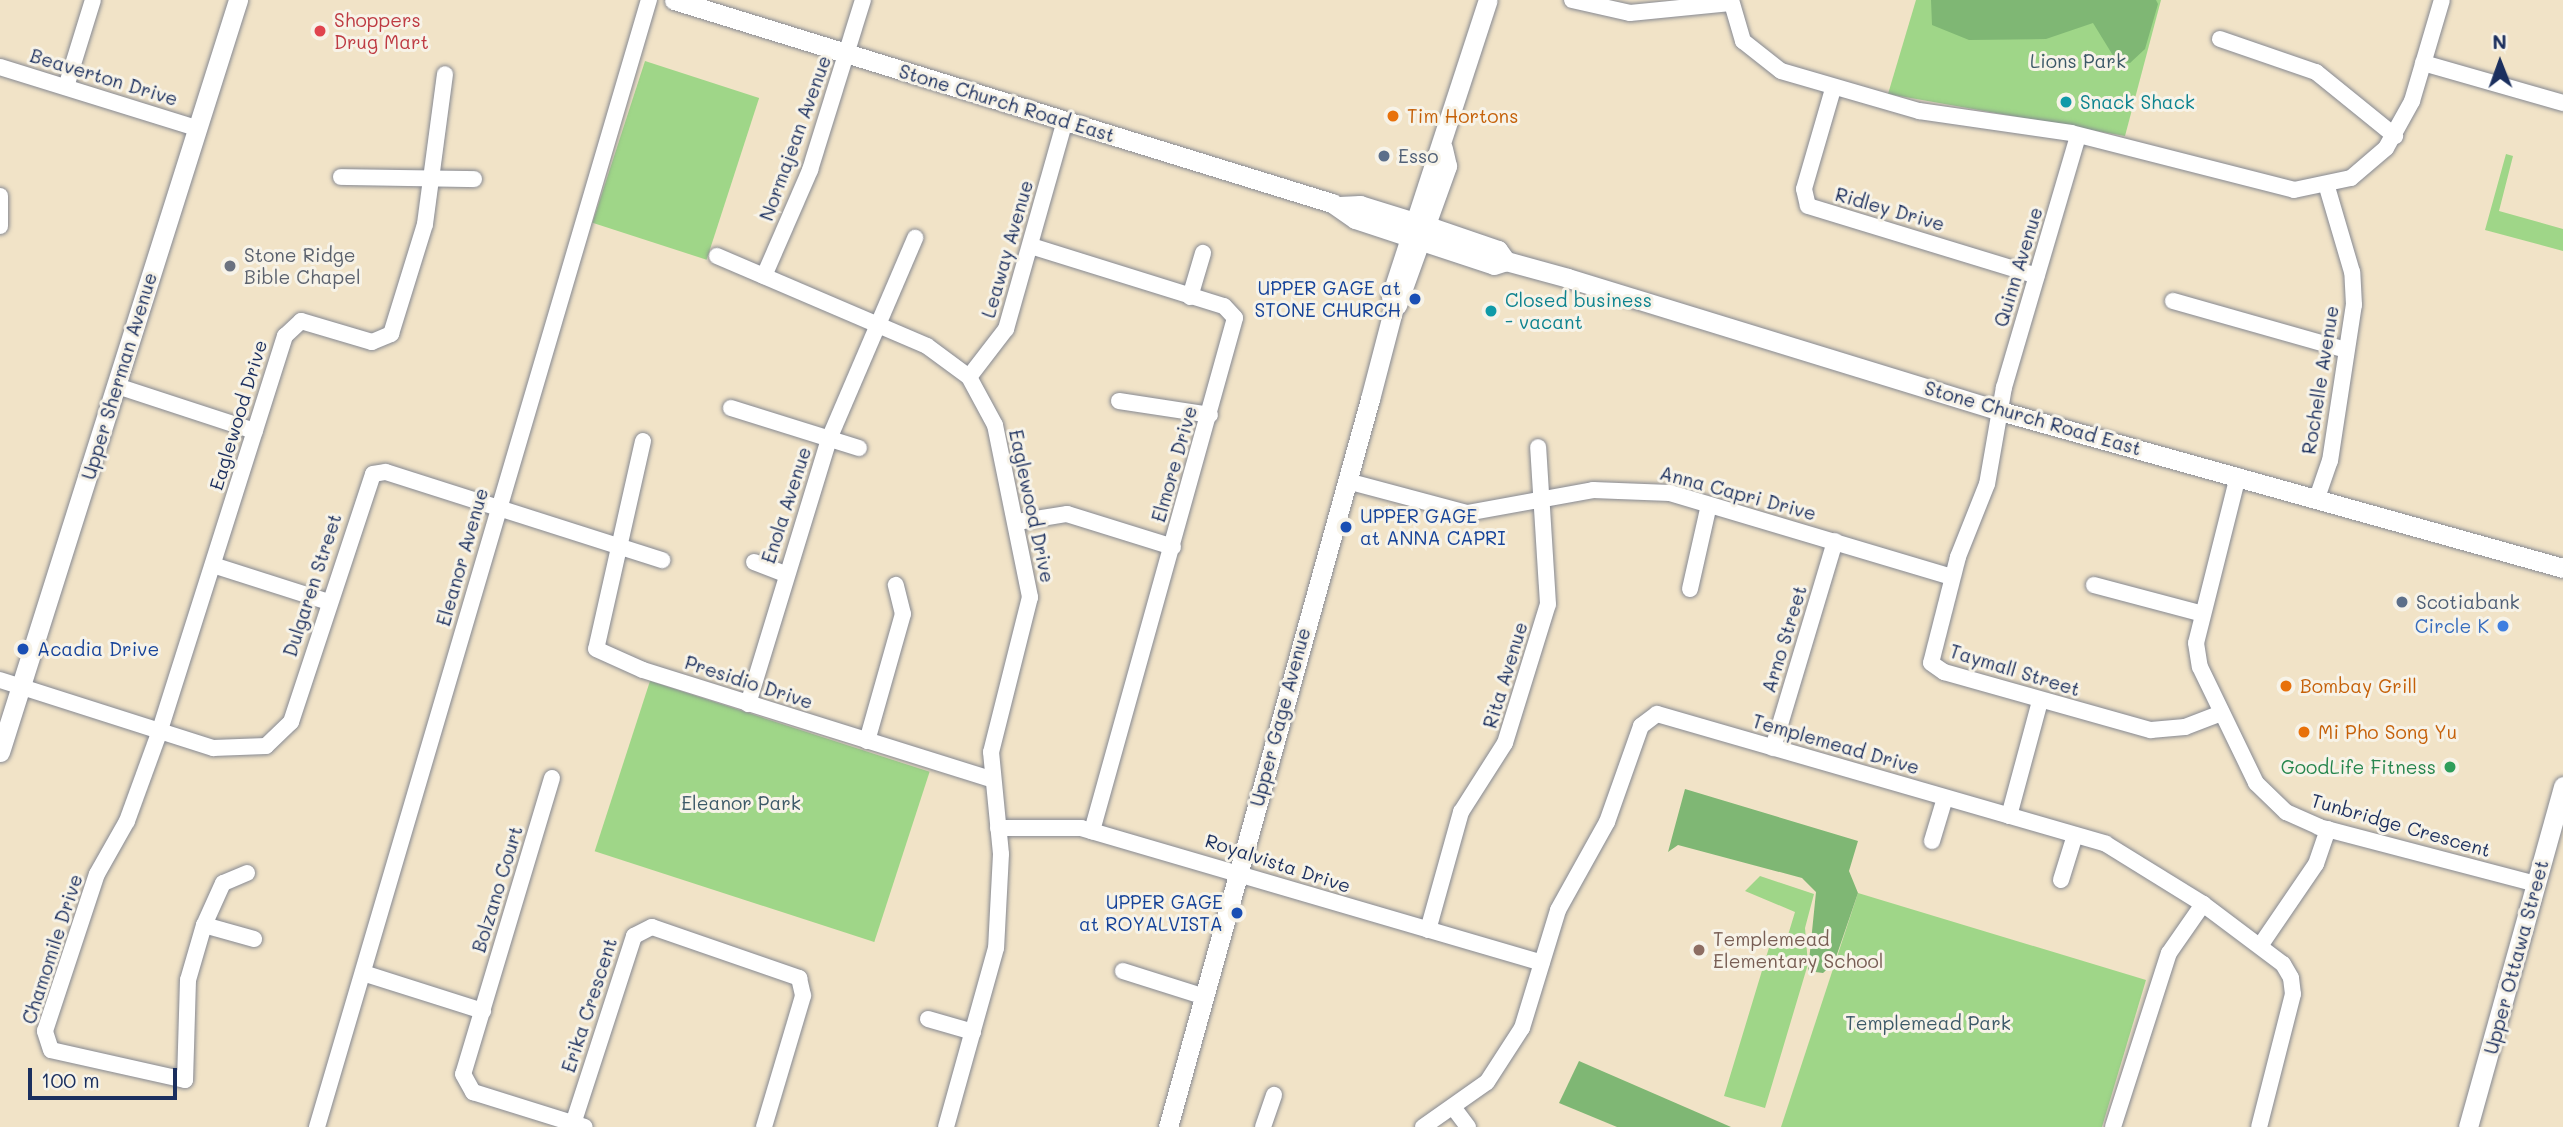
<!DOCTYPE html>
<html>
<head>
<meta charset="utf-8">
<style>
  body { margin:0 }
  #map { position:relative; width:2563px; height:1127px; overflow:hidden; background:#f1e3c7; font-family:Mali,sans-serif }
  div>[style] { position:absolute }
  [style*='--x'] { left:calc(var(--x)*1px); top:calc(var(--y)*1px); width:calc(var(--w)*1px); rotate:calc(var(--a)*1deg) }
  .green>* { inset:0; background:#9fd688; transform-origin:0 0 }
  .forest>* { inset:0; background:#7fb774 }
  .roads { filter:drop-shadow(0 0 2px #868992) drop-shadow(0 0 2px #868992) }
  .minor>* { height:16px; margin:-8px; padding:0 8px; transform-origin:8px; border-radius:8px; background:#fff }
  .major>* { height:19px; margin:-9.5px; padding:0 9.5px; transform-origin:9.5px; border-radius:9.5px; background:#fff }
  .dots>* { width:19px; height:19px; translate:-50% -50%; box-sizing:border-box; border:4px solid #f7f3e8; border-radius:50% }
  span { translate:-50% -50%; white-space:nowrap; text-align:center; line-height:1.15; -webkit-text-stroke:6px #f7f3e8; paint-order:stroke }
  .health-label { font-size:19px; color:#be3a42 }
  .left { translate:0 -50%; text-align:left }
  .park-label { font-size:19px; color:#3c5968 }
  .street-label { font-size:19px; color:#1b2f5e }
  .culture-label { font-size:19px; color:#0d838f }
  .food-label { font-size:19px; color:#c56008 }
  .service-label { font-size:19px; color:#4e5e75 }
  .worship-label { font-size:19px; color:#5b616d }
  .transit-label { font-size:19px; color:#164399 }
  .right { translate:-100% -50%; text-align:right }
  .shop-label { font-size:19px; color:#366cbe }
  .leisure-label { font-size:19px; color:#27864d }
  .education-label { font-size:19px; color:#785e54 }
  .north { position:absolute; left:2465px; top:28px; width:70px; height:70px; -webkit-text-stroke:5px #f7f3e8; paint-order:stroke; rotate:359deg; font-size:19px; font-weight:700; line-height:28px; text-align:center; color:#1b2f5e }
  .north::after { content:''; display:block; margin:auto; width:24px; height:32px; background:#1b2f5e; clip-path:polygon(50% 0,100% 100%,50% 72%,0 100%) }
  .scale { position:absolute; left:28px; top:1068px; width:149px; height:32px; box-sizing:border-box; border:4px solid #1b2f5e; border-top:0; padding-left:9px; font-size:21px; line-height:24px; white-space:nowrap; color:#1b2f5e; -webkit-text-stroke:5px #f7f3e8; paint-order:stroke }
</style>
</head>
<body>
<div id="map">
  <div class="green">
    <i style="clip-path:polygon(1916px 0,2161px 0,2125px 136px,1888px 94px)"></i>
    <i style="left:645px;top:61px;width:120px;height:170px;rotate:18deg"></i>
    <i style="clip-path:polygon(2506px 154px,2513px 156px,2499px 211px,2563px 229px,2563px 251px,2485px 230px)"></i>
    <i style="left:650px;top:681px;width:294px;height:179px;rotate:18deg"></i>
    <i style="clip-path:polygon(1760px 876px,1814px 894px,1805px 928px,1808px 964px,1765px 1108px,1724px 1096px,1771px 941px,1785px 945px,1795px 912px,1745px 891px)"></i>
    <i style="clip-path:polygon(1858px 893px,2146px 980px,2102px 1127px,1781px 1127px)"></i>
  </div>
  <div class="forest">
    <i style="clip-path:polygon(1931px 0,2156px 0,2158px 4px,2145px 49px,2130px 63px,2117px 62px,2093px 23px,2046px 39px,1969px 40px,1932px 25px)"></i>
    <i style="clip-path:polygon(1685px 789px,1858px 841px,1849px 871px,1858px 893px,1834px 963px,1823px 973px,1808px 971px,1816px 892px,1802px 878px,1678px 845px,1668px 852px)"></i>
    <i style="clip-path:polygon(1579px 1061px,1731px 1127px,1617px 1127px,1559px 1103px)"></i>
  </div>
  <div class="roads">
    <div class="minor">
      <i style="--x:1572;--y:0;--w:59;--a:12.6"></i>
      <i style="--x:1630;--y:13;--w:101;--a:-5.7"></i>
      <i style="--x:1731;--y:0;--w:43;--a:73.7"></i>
      <i style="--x:1743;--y:41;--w:48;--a:38.3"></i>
      <i style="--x:1781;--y:71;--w:144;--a:16.2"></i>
      <i style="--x:1919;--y:111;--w:154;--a:8.2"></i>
      <i style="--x:2071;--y:133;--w:230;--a:14.3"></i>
      <i style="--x:2294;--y:190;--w:58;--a:-11.9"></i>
      <i style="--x:2351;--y:178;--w:46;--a:-40.6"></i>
      <i style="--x:2386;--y:148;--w:54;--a:-61"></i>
      <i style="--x:2412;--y:101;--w:105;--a:-73.5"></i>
      <i style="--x:2220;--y:39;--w:102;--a:19"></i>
      <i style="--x:2316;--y:72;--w:102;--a:39"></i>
      <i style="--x:2423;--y:63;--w:146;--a:15.9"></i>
      <i style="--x:0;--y:67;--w:205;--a:17.3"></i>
      <i style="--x:66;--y:87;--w:91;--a:-72.8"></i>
      <i style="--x:1833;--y:89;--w:104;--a:106.2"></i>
      <i style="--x:1804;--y:189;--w:17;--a:77"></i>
      <i style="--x:1808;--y:206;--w:239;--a:17"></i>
      <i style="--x:2078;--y:136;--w:262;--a:106.4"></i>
      <i style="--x:2004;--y:387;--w:98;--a:99.9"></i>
      <i style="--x:1987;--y:484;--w:79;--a:111.7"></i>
      <i style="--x:1958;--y:557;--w:109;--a:104.3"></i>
      <i style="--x:1931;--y:663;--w:16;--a:35"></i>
      <i style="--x:1944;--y:672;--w:215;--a:15.7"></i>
      <i style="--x:2151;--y:730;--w:34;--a:-5"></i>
      <i style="--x:2185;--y:727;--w:39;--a:-21"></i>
      <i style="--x:341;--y:177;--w:133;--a:0.9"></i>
      <i style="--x:0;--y:196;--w:30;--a:90"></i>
      <i style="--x:1031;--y:246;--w:202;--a:17.3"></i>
      <i style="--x:1224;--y:306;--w:16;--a:47"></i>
      <i style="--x:1235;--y:318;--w:533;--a:105.58"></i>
      <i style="--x:717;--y:256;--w:228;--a:23.2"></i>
      <i style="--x:927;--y:346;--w:52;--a:36.4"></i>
      <i style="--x:969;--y:377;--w:55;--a:61.6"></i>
      <i style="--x:995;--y:425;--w:176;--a:78.5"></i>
      <i style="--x:1030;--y:597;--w:160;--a:104.1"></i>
      <i style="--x:991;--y:752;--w:102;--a:84.4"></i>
      <i style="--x:1001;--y:854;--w:94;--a:93"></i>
      <i style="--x:996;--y:948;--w:186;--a:105.6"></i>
      <i style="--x:764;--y:276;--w:116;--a:-66.5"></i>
      <i style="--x:810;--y:170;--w:178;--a:-72.7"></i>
      <i style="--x:1190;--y:297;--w:46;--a:-73.5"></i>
      <i style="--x:2173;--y:301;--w:177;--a:15.8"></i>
      <i style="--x:969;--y:377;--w:61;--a:-52.4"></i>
      <i style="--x:1006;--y:329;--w:216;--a:-74.2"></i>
      <i style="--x:117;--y:386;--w:145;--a:18.1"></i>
      <i style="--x:1119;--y:401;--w:92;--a:8.7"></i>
      <i style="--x:731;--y:408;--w:134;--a:17.4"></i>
      <i style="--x:643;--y:441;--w:213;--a:102.7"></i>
      <i style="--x:596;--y:649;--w:51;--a:24.1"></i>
      <i style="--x:643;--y:670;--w:365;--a:17.4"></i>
      <i style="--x:2238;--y:476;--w:172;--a:104.1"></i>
      <i style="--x:2196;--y:643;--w:24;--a:81"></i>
      <i style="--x:2200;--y:667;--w:129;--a:64.2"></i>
      <i style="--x:2256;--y:783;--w:42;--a:44"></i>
      <i style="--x:2286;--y:812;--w:36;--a:24"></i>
      <i style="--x:2319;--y:827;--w:224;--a:14.7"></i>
      <i style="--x:1347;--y:481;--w:124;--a:14.9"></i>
      <i style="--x:1467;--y:513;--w:128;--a:-10.3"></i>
      <i style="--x:1593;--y:490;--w:77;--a:2.2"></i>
      <i style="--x:1670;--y:493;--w:294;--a:16.6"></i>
      <i style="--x:2317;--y:498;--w:39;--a:-71"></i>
      <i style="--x:2330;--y:461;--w:158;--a:-81.3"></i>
      <i style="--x:2354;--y:305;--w:33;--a:-93"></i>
      <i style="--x:2352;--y:272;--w:89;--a:-106.4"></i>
      <i style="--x:1017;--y:522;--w:51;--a:-9.1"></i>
      <i style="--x:1067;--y:514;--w:111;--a:17.3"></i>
      <i style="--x:754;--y:562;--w:34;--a:21"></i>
      <i style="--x:213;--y:565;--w:122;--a:17.7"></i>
      <i style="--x:2094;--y:585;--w:109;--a:14.9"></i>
      <i style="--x:1690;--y:589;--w:86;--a:-77.3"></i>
      <i style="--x:0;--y:680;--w:224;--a:17.7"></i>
      <i style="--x:213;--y:748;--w:53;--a:-2.2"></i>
      <i style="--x:266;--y:746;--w:35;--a:-44"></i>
      <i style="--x:291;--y:722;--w:261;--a:-71.7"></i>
      <i style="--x:373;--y:474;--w:13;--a:-9"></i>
      <i style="--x:386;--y:472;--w:290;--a:17.7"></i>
      <i style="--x:748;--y:704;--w:277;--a:-73"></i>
      <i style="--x:829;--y:439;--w:219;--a:-66.8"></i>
      <i style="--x:867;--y:741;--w:132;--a:-74.2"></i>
      <i style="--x:903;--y:614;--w:30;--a:-104"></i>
      <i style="--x:1773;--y:748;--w:216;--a:-73.3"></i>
      <i style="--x:552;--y:778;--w:309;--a:106.7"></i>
      <i style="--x:463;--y:1074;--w:21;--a:61"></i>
      <i style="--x:473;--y:1092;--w:117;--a:17.4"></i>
      <i style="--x:2009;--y:816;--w:119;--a:-74.9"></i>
      <i style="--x:998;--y:828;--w:83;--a:0"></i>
      <i style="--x:1081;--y:828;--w:480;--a:16.3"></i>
      <i style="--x:1932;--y:841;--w:45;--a:-73.2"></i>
      <i style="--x:247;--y:873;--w:26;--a:157"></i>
      <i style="--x:223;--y:883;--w:46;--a:114.3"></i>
      <i style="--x:204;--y:925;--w:57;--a:106.2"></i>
      <i style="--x:188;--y:980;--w:100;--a:91.7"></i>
      <i style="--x:185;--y:1080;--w:137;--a:-167.4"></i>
      <i style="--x:51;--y:1050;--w:20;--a:-108"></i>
      <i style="--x:45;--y:1031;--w:165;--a:-71.7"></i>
      <i style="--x:97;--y:874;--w:61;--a:-60.5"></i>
      <i style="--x:127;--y:821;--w:94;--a:-70"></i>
      <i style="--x:159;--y:733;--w:417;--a:-72.4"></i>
      <i style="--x:285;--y:336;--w:22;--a:-43"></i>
      <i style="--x:301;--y:321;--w:74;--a:16.5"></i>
      <i style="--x:372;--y:342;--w:21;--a:-23"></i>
      <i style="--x:391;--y:334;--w:115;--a:-72.8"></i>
      <i style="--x:425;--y:224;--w:151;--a:-82.4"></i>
      <i style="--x:2061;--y:880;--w:47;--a:-72.7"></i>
      <i style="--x:204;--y:925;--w:52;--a:15.6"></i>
      <i style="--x:1428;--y:930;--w:123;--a:-74.4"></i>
      <i style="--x:1461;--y:812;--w:82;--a:-57.5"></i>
      <i style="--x:1505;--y:743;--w:145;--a:-72.8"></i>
      <i style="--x:1548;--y:604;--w:157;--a:-93.6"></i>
      <i style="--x:2260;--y:946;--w:99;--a:-55.7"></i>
      <i style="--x:2316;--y:864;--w:37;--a:-71"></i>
      <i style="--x:1123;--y:971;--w:86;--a:17.6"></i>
      <i style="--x:363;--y:973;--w:126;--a:17.6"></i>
      <i style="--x:928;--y:1019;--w:47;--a:16.1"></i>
      <i style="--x:1453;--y:1107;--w:25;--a:53"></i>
      <i style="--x:317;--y:1127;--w:1175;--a:-73.59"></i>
      <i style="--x:572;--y:1127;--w:201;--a:-72"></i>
      <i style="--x:634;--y:936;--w:20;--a:-27"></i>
      <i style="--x:652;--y:927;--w:156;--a:19.1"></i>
      <i style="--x:799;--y:978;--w:18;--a:77"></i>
      <i style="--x:803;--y:996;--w:137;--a:106.6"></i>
      <i style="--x:1263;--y:1127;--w:34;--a:-71"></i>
      <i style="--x:1423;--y:1127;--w:78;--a:-35.1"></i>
      <i style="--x:1487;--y:1082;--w:64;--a:-57.1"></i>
      <i style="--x:1522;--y:1028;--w:123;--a:-73"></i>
      <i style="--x:1558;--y:910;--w:101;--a:-60.9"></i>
      <i style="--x:1607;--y:822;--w:102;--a:-70.5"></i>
      <i style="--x:1641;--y:726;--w:20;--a:-37"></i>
      <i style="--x:1657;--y:714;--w:467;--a:16.1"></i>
      <i style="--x:2106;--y:844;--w:114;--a:31.7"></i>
      <i style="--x:2203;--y:904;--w:100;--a:36.9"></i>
      <i style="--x:2283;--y:964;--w:16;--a:60"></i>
      <i style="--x:2291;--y:978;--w:16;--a:83"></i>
      <i style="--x:2293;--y:994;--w:137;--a:104.3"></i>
      <i style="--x:2113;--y:1127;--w:183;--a:-72.2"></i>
      <i style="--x:2169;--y:953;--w:60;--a:-55.2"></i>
    </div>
    <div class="major">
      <i style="--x:674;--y:0;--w:689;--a:17.15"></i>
      <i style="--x:1332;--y:203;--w:28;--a:35"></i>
      <i style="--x:1355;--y:219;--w:146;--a:18.3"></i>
      <i style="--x:1494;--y:265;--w:13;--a:-18"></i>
      <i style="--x:1506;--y:261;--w:64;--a:15.3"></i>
      <i style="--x:1568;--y:278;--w:452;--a:17.1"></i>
      <i style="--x:2000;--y:411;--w:584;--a:15.58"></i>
      <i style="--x:1339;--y:206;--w:21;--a:-3"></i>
      <i style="--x:1360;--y:205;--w:71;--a:17.2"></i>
      <i style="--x:1428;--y:226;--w:74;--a:18.9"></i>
      <i style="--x:1498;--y:250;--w:14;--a:54"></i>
      <i style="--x:1397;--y:305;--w:148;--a:-70.2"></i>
      <i style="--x:1447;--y:166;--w:18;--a:-103"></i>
      <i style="--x:0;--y:752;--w:789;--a:-72.44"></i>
      <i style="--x:1168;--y:1127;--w:756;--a:-74.49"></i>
      <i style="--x:1370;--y:399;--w:95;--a:-75.4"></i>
      <i style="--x:1394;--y:307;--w:11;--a:-105"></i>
      <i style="--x:1391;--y:296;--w:311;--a:-71.9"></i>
      <i style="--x:2468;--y:1127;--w:354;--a:-74.4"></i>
    </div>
  </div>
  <div class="dots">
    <i style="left:320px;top:31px;background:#e0444e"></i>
    <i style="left:2066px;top:102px;background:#0f9aa8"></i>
    <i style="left:1393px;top:116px;background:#e8710a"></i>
    <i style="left:1384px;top:156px;background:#5c6f8a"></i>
    <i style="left:230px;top:266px;background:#6b7280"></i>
    <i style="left:1415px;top:299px;background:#1a4fb4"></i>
    <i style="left:1491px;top:311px;background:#0f9aa8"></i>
    <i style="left:1346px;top:527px;background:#1a4fb4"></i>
    <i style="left:2402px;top:602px;background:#5c6f8a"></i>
    <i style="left:2503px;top:626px;background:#3f7fe0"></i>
    <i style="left:23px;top:649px;background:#1a4fb4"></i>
    <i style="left:2286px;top:686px;background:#e8710a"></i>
    <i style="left:2304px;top:732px;background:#e8710a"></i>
    <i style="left:2450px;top:767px;background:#2e9e5b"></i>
    <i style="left:1237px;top:913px;background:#1a4fb4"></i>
    <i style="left:1699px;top:950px;background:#8d6e63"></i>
  </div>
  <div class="health-label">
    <span class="left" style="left:334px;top:31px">Shoppers<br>Drug Mart</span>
  </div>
  <div class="park-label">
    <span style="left:2078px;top:61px">Lions Park</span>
    <span style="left:741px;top:803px">Eleanor Park</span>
    <span style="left:1928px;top:1023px">Templemead Park</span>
  </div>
  <div class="street-label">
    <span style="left:104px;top:77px;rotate:17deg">Beaverton Drive</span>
    <span style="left:1007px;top:103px;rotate:17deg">Stone Church Road East</span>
    <span style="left:795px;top:138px;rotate:-70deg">Normajean Avenue</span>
    <span style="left:1890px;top:209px;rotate:16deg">Ridley Drive</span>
    <span style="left:1007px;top:249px;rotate:-74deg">Leaway Avenue</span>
    <span style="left:2018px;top:267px;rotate:-73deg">Quinn Avenue</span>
    <span style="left:119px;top:376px;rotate:-73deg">Upper Sherman Avenue</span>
    <span style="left:2320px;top:380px;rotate:-81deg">Rochelle Avenue</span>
    <span style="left:238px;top:415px;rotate:-73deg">Eaglewood Drive</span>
    <span style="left:2033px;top:418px;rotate:16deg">Stone Church Road East</span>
    <span style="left:1174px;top:464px;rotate:-74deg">Elmore Drive</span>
    <span style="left:1738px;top:493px;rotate:15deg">Anna Capri Drive</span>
    <span style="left:786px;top:505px;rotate:-72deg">Enola Avenue</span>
    <span style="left:1032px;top:506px;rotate:78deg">Eaglewood Drive</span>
    <span style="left:462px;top:557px;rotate:-74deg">Eleanor Avenue</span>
    <span style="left:312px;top:585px;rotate:-72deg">Dulgaren Street</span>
    <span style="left:1784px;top:639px;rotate:-73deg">Arno Street</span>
    <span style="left:2015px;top:670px;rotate:17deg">Taymall Street</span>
    <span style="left:1505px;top:675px;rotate:-73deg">Rita Avenue</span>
    <span style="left:749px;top:682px;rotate:18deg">Presidio Drive</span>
    <span style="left:1280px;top:717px;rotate:-75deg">Upper Gage Avenue</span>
    <span style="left:1836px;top:744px;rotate:16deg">Templemead Drive</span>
    <span style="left:2401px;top:825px;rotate:16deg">Tunbridge Crescent</span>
    <span style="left:1278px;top:863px;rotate:18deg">Royalvista Drive</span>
    <span style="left:497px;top:889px;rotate:-73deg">Bolzano Court</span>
    <span style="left:52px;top:949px;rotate:-72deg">Chamomile Drive</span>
    <span style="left:2516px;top:957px;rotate:-75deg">Upper Ottawa Street</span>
    <span style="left:589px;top:1005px;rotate:-72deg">Erika Crescent</span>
  </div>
  <div class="culture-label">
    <span class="left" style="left:2080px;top:102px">Snack Shack</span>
    <span class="left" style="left:1505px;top:311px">Closed business<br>- vacant</span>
  </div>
  <div class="food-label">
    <span class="left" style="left:1407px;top:116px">Tim Hortons</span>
    <span class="left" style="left:2300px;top:686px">Bombay Grill</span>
    <span class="left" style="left:2318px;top:732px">Mi Pho Song Yu</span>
  </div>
  <div class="service-label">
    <span class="left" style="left:1398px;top:156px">Esso</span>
    <span class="left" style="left:2416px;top:602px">Scotiabank</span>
  </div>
  <div class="worship-label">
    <span class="left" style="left:244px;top:266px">Stone Ridge<br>Bible Chapel</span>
  </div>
  <div class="transit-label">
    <span class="right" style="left:1401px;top:299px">UPPER GAGE at<br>STONE CHURCH</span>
    <span class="left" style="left:1360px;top:527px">UPPER GAGE<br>at ANNA CAPRI</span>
    <span class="left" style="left:37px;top:649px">Acadia Drive</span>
    <span class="right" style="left:1223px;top:913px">UPPER GAGE<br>at ROYALVISTA</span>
  </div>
  <div class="shop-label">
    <span class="right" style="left:2489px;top:626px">Circle K</span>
  </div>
  <div class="leisure-label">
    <span class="right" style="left:2436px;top:767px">GoodLife Fitness</span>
  </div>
  <div class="education-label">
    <span class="left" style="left:1713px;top:950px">Templemead<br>Elementary School</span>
  </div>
  <div class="north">N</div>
  <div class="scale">100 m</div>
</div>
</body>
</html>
